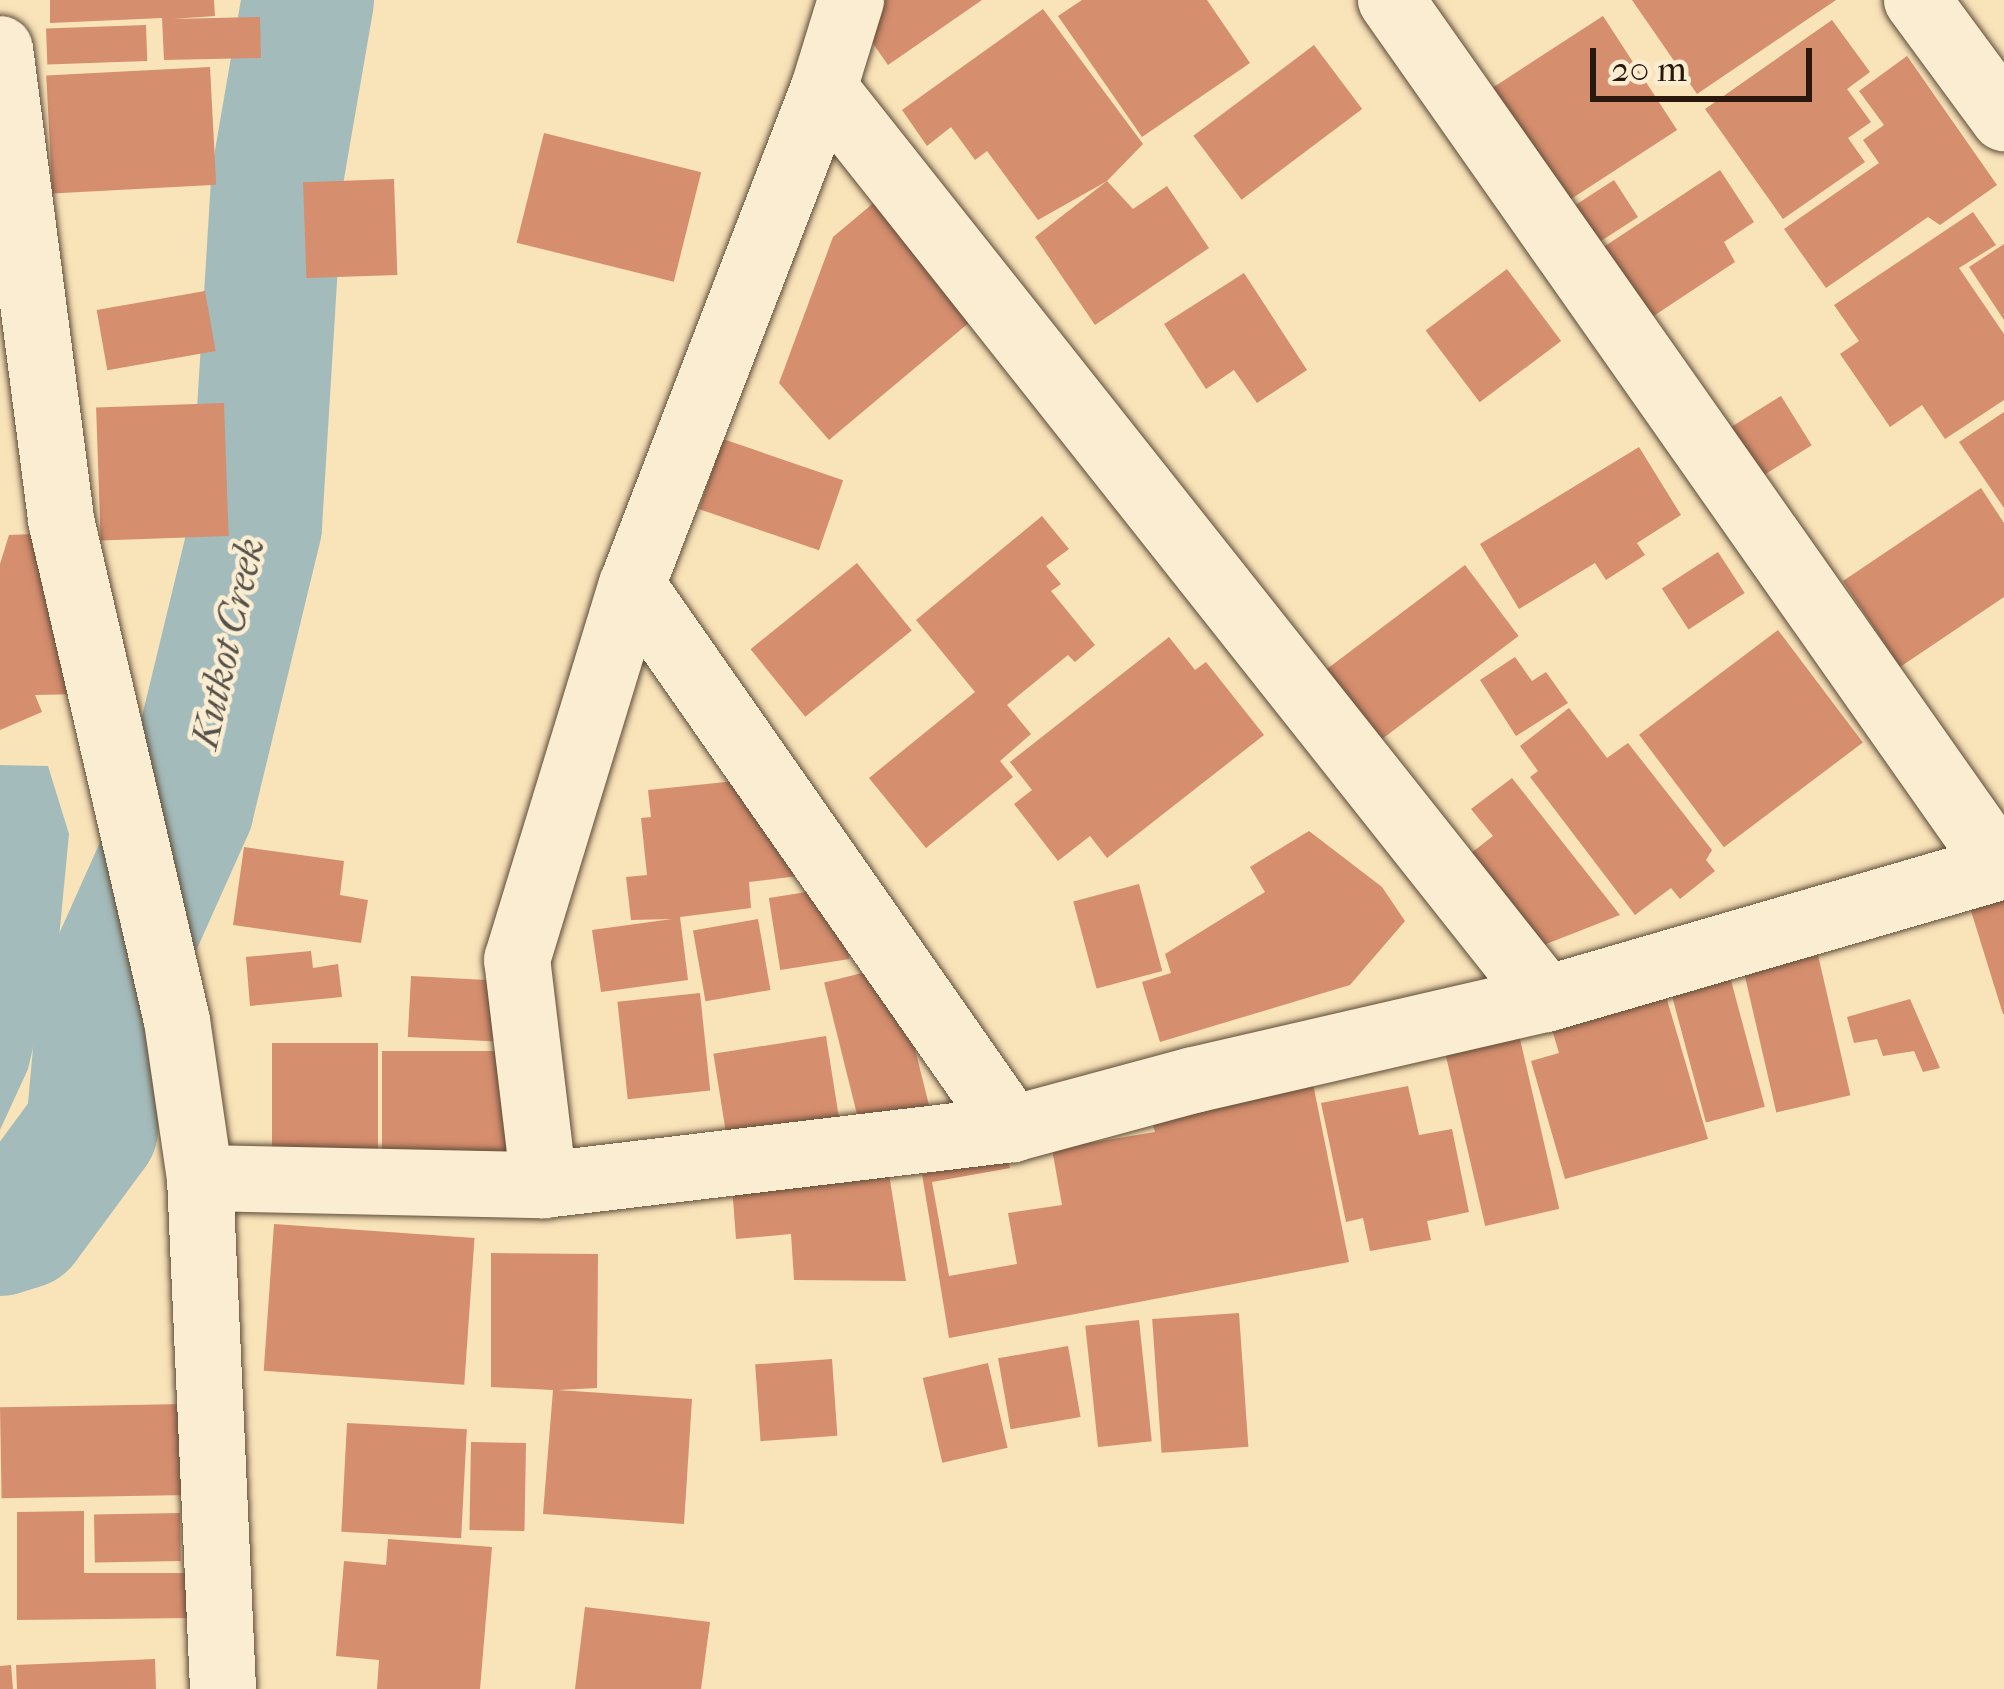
<!DOCTYPE html>
<html>
<head>
<meta charset="utf-8">
<style>
  body { margin:0 }
  #map { position:relative; width:2004px; height:1689px; overflow:hidden; background:#f9e3b9; font-family:"IM FELL French Canon",serif }
  div>[style] { position:absolute }
  [style*='--x'] { left:calc(var(--x)*1px); top:calc(var(--y)*1px); width:calc(var(--w)*1px); rotate:calc(var(--a)*1deg) }
  .water>* { inset:0; background:#a4bbbb }
  .river>* { height:132px; margin:-66px; padding:0 66px; transform-origin:66px; border-radius:66px; background:#a4bbbb }
  .building>* { inset:0; background:#d58e6e; transform-origin:0 0 }
  .roads { filter:drop-shadow(0 0 3px #5e4b37) drop-shadow(0 0 3px #5e4b37) }
  .minor>* { height:66px; margin:-33px; padding:0 33px; transform-origin:33px; border-radius:33px; background:#fbedd2 }
  span { translate:-50% -50%; white-space:nowrap; text-align:center; line-height:1.15; -webkit-text-stroke:9px #fbedd2; paint-order:stroke }
  .water-label { font-size:39px; color:#555149; font-style:italic }
  .scale { position:absolute; left:1590px; top:48px; width:222px; height:54px; box-sizing:border-box; border:6px solid #2a180c; border-top:0; padding-left:15px; font-size:36px; line-height:42px; white-space:nowrap; color:#2a180c; -webkit-text-stroke:9px #fbedd2; paint-order:stroke }
</style>
</head>
<body>
<div id="map">
  <div class="water">
    <i style="clip-path:polygon(0 765px,48px 766px,69px 834px,59px 938px,28px 1069px,0 1130px)"></i>
  </div>
  <div class="river">
    <i style="--x:0;--y:1230;--w:23;--a:-18"></i>
    <i style="--x:22;--y:1223;--w:118;--a:-53.6"></i>
    <i style="--x:92;--y:1128;--w:134;--a:-84.8"></i>
    <i style="--x:104;--y:995;--w:206;--a:-65.9"></i>
    <i style="--x:188;--y:807;--w:290;--a:-76.4"></i>
    <i style="--x:256;--y:525;--w:347;--a:-86.5"></i>
    <i style="--x:277;--y:179;--w:182;--a:-80.2"></i>
  </div>
  <div class="building">
    <i style="clip-path:polygon(50px 0,214px 0,215px 16px,173px 19px,260px 17px,261px 58px,164px 60px,162px 18px,50px 23px)"></i>
    <i style="clip-path:polygon(862px 0,982px 0,888px 65px,849px 9px)"></i>
    <i style="clip-path:polygon(1082px 0,1207px 0,1250px 63px,1142px 137px,1058px 16px)"></i>
    <i style="clip-path:polygon(1632px 0,1836px 0,1697px 94px)"></i>
    <i style="clip-path:polygon(1043px 9px,1143px 144px,1107px 181px,1038px 220px,987px 151px,975px 160px,951px 127px,927px 146px,902px 110px)"></i>
    <i style="left:1603px;top:16px;width:136px;height:143px;rotate:57deg"></i>
    <i style="clip-path:polygon(1832px 20px,1870px 72px,1847px 89px,1871px 122px,1848px 138px,1865px 162px,1783px 219px,1705px 109px)"></i>
    <i style="left:146px;top:25px;width:36px;height:100px;rotate:88deg"></i>
    <i style="left:1314px;top:45px;width:80px;height:151px;rotate:53deg"></i>
    <i style="clip-path:polygon(1907px 56px,1997px 185px,1940px 225px,1928px 217px,1826px 288px,1784px 229px,1879px 163px,1863px 140px,1884px 125px,1859px 91px)"></i>
    <i style="left:210px;top:67px;width:118px;height:164px;rotate:87deg"></i>
    <i style="left:544px;top:133px;width:162px;height:113px;rotate:14deg"></i>
    <i style="clip-path:polygon(1720px 170px,1754px 222px,1724px 242px,1735px 262px,1637px 327px,1590px 256px)"></i>
    <i style="left:394px;top:179px;width:96px;height:91px;rotate:88deg"></i>
    <i style="left:1614px;top:180px;width:44px;height:51px;rotate:57deg"></i>
    <i style="clip-path:polygon(1107px 181px,1133px 209px,1167px 186px,1209px 248px,1095px 325px,1035px 237px)"></i>
    <i style="clip-path:polygon(883px 195px,983px 311px,829px 440px,779px 383px,833px 237px)"></i>
    <i style="clip-path:polygon(1973px 212px,1996px 245px,1959px 268px,2004px 334px,2004px 400px,1945px 439px,1922px 405px,1890px 427px,1840px 354px,1859px 341px,1834px 305px)"></i>
    <i style="clip-path:polygon(2004px 244px,2004px 320px,1969px 267px)"></i>
    <i style="left:1507px;top:269px;width:90px;height:102px;rotate:53deg"></i>
    <i style="clip-path:polygon(1244px 273px,1307px 370px,1257px 403px,1234px 370px,1206px 389px,1164px 324px)"></i>
    <i style="left:205px;top:291px;width:61px;height:110px;rotate:80deg"></i>
    <i style="left:1781px;top:396px;width:58px;height:70px;rotate:58deg"></i>
    <i style="left:224px;top:403px;width:133px;height:128px;rotate:88deg"></i>
    <i style="clip-path:polygon(2004px 412px,2004px 508px,1959px 442px)"></i>
    <i style="left:723px;top:439px;width:127px;height:74px;rotate:19deg"></i>
    <i style="clip-path:polygon(1639px 447px,1681px 515px,1637px 543px,1645px 555px,1606px 580px,1595px 563px,1519px 609px,1480px 544px)"></i>
    <i style="clip-path:polygon(1981px 488px,2004px 523px,2004px 597px,1900px 667px,1843px 581px)"></i>
    <i style="clip-path:polygon(1042px 516px,1069px 549px,1046px 566px,1061px 584px,1051px 591px,1095px 645px,1075px 662px,1068px 655px,1007px 705px,1031px 734px,1000px 761px,1013px 777px,926px 848px,869px 778px,975px 692px,916px 620px)"></i>
    <i style="clip-path:polygon(55px 533px,81px 694px,35px 695px,42px 712px,0 730px,0 564px,9px 535px)"></i>
    <i style="left:1718px;top:552px;width:49px;height:67px;rotate:57deg"></i>
    <i style="left:857px;top:563px;width:87px;height:137px;rotate:51deg"></i>
    <i style="left:1465px;top:565px;width:89px;height:195px;rotate:53deg"></i>
    <i style="left:1778px;top:630px;width:141px;height:174px;rotate:53deg"></i>
    <i style="clip-path:polygon(1169px 637px,1195px 670px,1206px 662px,1264px 735px,1107px 858px,1090px 836px,1058px 861px,1014px 804px,1032px 790px,1010px 762px)"></i>
    <i style="clip-path:polygon(1515px 657px,1532px 681px,1546px 672px,1568px 703px,1516px 736px,1480px 680px)"></i>
    <i style="clip-path:polygon(1569px 708px,1607px 758px,1628px 743px,1712px 850px,1706px 860px,1715px 871px,1680px 899px,1671px 888px,1635px 915px,1530px 777px,1538px 771px,1520px 746px)"></i>
    <i style="clip-path:polygon(1512px 778px,1620px 915px,1526px 952px,1457px 864px,1493px 836px,1471px 809px)"></i>
    <i style="clip-path:polygon(755px 779px,822px 873px,749px 882px,751px 908px,680px 917px,688px 980px,601px 992px,592px 930px,672px 919px,631px 920px,626px 877px,647px 875px,641px 818px,651px 817px,648px 790px)"></i>
    <i style="clip-path:polygon(1309px 831px,1382px 887px,1405px 921px,1350px 985px,1160px 1042px,1142px 982px,1171px 973px,1165px 954px,1265px 892px,1250px 867px)"></i>
    <i style="clip-path:polygon(244px 847px,344px 861px,340px 895px,368px 900px,361px 943px,233px 925px)"></i>
    <i style="left:1139px;top:884px;width:90px;height:68px;rotate:75deg"></i>
    <i style="left:838px;top:887px;width:73px;height:70px;rotate:81deg"></i>
    <i style="clip-path:polygon(2004px 887px,2004px 1014px,2003px 1014px,1967px 898px)"></i>
    <i style="left:758px;top:919px;width:72px;height:66px;rotate:80deg"></i>
    <i style="clip-path:polygon(311px 951px,313px 968px,338px 964px,342px 997px,250px 1006px,246px 957px)"></i>
    <i style="left:1818px;top:955px;width:144px;height:76px;rotate:77deg"></i>
    <i style="left:1725px;top:958px;width:154px;height:61px;rotate:75deg"></i>
    <i style="left:894px;top:965px;width:150px;height:72px;rotate:76deg"></i>
    <i style="left:411px;top:976px;width:104px;height:61px;rotate:3deg"></i>
    <i style="clip-path:polygon(1660px 976px,1708px 1139px,1565px 1179px,1531px 1061px,1559px 1053px,1546px 1009px)"></i>
    <i style="left:700px;top:993px;width:98px;height:83px;rotate:84deg"></i>
    <i style="clip-path:polygon(1910px 999px,1940px 1068px,1923px 1072px,1914px 1051px,1883px 1056px,1877px 1039px,1854px 1043px,1847px 1017px)"></i>
    <i style="left:1514px;top:1013px;width:201px;height:76px;rotate:77deg"></i>
    <i style="left:826px;top:1036px;width:100px;height:114px;rotate:81deg"></i>
    <i style="left:378px;top:1043px;width:128px;height:106px;rotate:90deg"></i>
    <i style="left:382px;top:1051px;width:136px;height:122px"></i>
    <i style="clip-path:polygon(1309px 1064px,1349px 1262px,949px 1338px,922px 1174px,1008px 1160px,1010px 1168px,932px 1182px,949px 1276px,1017px 1264px,1008px 1213px,1062px 1205px,1052px 1149px,1155px 1132px,1146px 1101px)"></i>
    <i style="clip-path:polygon(1408px 1086px,1419px 1135px,1452px 1129px,1469px 1212px,1427px 1221px,1431px 1240px,1370px 1251px,1363px 1218px,1346px 1222px,1321px 1103px)"></i>
    <i style="clip-path:polygon(887px 1161px,906px 1281px,794px 1280px,791px 1234px,736px 1239px,731px 1173px)"></i>
    <i style="left:274px;top:1224px;width:201px;height:147px;rotate:4deg"></i>
    <i style="clip-path:polygon(491px 1253px,598px 1254px,597px 1388px,558px 1390px,692px 1399px,684px 1524px,543px 1514px,553px 1390px,491px 1387px)"></i>
    <i style="left:1239px;top:1313px;width:134px;height:87px;rotate:86deg"></i>
    <i style="left:1139px;top:1320px;width:122px;height:54px;rotate:84deg"></i>
    <i style="left:1068px;top:1346px;width:72px;height:71px;rotate:80deg"></i>
    <i style="left:832px;top:1359px;width:77px;height:77px;rotate:86deg"></i>
    <i style="left:988px;top:1363px;width:87px;height:67px;rotate:77deg"></i>
    <i style="left:187px;top:1404px;width:91px;height:187px;rotate:89deg"></i>
    <i style="left:347px;top:1423px;width:120px;height:109px;rotate:3deg"></i>
    <i style="left:471px;top:1442px;width:55px;height:88px;rotate:1deg"></i>
    <i style="clip-path:polygon(84px 1511px,84px 1573px,188px 1573px,190px 1618px,17px 1620px,17px 1512px)"></i>
    <i style="left:180px;top:1513px;width:48px;height:86px;rotate:89deg"></i>
    <i style="clip-path:polygon(388px 1539px,492px 1547px,480px 1689px,377px 1689px,379px 1660px,336px 1656px,344px 1561px,386px 1565px)"></i>
    <i style="clip-path:polygon(585px 1607px,710px 1622px,701px 1689px,575px 1689px)"></i>
    <i style="clip-path:polygon(155px 1659px,156px 1689px,17px 1689px,16px 1665px)"></i>
    <i style="clip-path:polygon(11px 1665px,13px 1689px,0 1689px,0 1666px)"></i>
  </div>
  <div class="roads">
    <div class="minor">
      <i style="--x:1391;--y:0;--w:1060;--a:54.91"></i>
      <i style="--x:1917;--y:0;--w:147;--a:53.6"></i>
      <i style="--x:0;--y:49;--w:475;--a:82.6"></i>
      <i style="--x:61;--y:520;--w:514;--a:76.96"></i>
      <i style="--x:177;--y:1021;--w:159;--a:81.7"></i>
      <i style="--x:200;--y:1178;--w:512;--a:87.42"></i>
      <i style="--x:824;--y:88;--w:1162;--a:51.6"></i>
      <i style="--x:632;--y:585;--w:664;--a:55.06"></i>
      <i style="--x:200;--y:1178;--w:344;--a:1.2"></i>
      <i style="--x:544;--y:1185;--w:471;--a:-6.8"></i>
      <i style="--x:1012;--y:1129;--w:188;--a:-15.1"></i>
      <i style="--x:1194;--y:1080;--w:361;--a:-13"></i>
      <i style="--x:1546;--y:999;--w:477;--a:-16.2"></i>
      <i style="--x:544;--y:1185;--w:227;--a:-96.8"></i>
      <i style="--x:517;--y:960;--w:392;--a:-73"></i>
      <i style="--x:632;--y:585;--w:533;--a:-68.88"></i>
      <i style="--x:824;--y:88;--w:92;--a:-72.9"></i>
    </div>
  </div>
  <div class="water-label">
    <span style="left:228px;top:643px;rotate:-77deg">Kutkot Creek</span>
  </div>
  <div class="scale">20 m</div>
</div>
</body>
</html>
